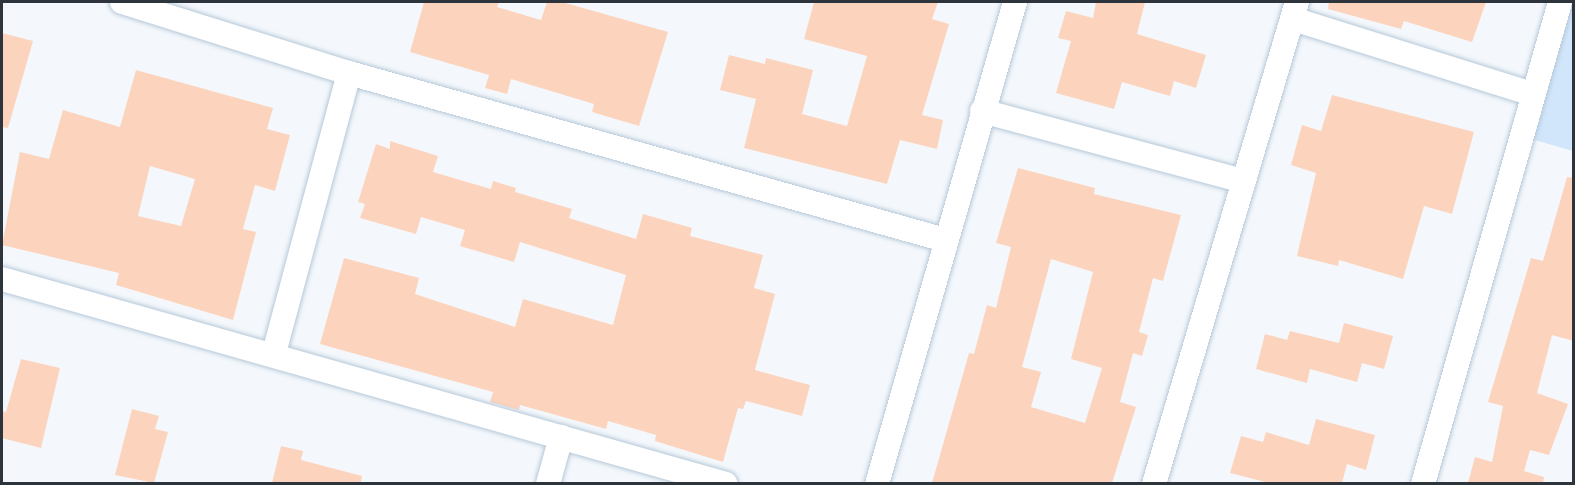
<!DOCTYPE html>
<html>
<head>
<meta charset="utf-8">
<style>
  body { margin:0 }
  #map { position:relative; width:1575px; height:485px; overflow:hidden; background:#f4f8fc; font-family:"Alegreya Sans",sans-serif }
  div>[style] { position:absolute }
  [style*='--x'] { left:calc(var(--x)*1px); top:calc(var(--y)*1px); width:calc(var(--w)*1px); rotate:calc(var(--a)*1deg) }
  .green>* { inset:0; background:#d1e6fb }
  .building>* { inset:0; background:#fcd4be }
  .roads { filter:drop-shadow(0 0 2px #b6c8d9) drop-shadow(0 0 2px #b6c8d9) }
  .minor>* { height:24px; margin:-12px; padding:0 12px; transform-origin:12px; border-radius:12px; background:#fff }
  span { translate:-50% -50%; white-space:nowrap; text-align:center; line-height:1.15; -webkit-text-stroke:4.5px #f4f8fc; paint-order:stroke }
  .frame { position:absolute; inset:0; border:3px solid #2d343b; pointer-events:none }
</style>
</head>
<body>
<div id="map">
  <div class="green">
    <i style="clip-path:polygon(1573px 2px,1573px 151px,1531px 139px)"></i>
  </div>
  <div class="building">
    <i style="clip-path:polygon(424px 2px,499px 2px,497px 7px,541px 20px,547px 2px,562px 2px,668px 32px,639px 126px,592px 112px,594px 104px,511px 79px,507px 94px,485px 88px,489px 75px,410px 52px)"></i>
    <i style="clip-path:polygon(814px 2px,938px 2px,932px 19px,949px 24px,922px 115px,943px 120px,937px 149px,900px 140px,887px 184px,744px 148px,756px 99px,720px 90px,729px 55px,765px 64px,766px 58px,813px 70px,802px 114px,847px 126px,867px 56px,804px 39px)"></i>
    <i style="clip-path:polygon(1096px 2px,1145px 2px,1137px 34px,1206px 55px,1196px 88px,1174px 81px,1170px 96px,1122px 82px,1114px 109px,1056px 93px,1071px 41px,1058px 38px,1066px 11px,1093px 18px)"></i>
    <i style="clip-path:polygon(1329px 2px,1486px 2px,1472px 42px,1404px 21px,1401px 29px,1328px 9px)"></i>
    <i style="clip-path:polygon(2px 33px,33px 41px,8px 128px,2px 127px)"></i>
    <i style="clip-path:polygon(evenodd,136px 70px,273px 108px,267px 129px,290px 135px,275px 191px,255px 185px,243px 229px,256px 232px,233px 320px,116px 285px,119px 273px,2px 245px,20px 152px,49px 159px,63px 110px,120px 127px,136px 70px,150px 166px,195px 179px,181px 226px,138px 216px,150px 166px)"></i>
    <i style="clip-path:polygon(1332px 95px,1474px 132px,1452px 214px,1424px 206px,1403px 279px,1339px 260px,1338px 266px,1297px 256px,1316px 173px,1291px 165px,1302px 125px,1321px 131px)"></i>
    <i style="clip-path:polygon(390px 141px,438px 156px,433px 172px,491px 189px,493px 181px,516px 188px,515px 192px,572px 209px,569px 218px,636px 239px,643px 214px,692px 228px,690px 236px,763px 255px,754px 288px,775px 294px,755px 370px,810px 385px,802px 416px,746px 401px,743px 409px,738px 408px,723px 462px,655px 441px,656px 435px,608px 421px,606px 429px,520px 405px,519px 410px,490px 402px,493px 392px,320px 344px,344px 258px,419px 278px,415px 294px,515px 327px,523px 299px,613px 325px,626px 275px,520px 242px,514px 262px,460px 246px,465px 230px,421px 217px,416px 234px,360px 218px,365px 204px,358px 202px,376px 144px,390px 149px)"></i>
    <i style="clip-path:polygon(evenodd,1018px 168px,1095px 188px,1094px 194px,1181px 215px,1163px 281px,1153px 278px,1139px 332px,1148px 335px,1142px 356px,1133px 353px,1120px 402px,1136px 407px,1112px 483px,932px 483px,969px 353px,974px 354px,987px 305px,996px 308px,1011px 247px,996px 243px,1018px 168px,1051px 259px,1093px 272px,1071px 359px,1102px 368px,1085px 423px,1031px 407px,1041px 372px,1022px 367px,1051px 259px)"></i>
    <i style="clip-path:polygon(1567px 177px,1574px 178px,1574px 341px,1552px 335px,1537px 393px,1568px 404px,1549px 455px,1530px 450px,1524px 471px,1544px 477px,1543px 483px,1468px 483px,1475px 457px,1492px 462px,1503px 406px,1488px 402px,1531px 258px,1543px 261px)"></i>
    <i style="clip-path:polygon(1344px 323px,1393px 336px,1384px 369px,1362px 363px,1357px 382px,1310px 369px,1307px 383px,1256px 369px,1265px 334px,1287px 340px,1290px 331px,1339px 343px)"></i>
    <i style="clip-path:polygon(21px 359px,60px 368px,41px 448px,2px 438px,2px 411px,6px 412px)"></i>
    <i style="clip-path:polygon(132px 409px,159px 416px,155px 429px,168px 432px,154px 483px,115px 475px)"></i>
    <i style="clip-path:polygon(1316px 419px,1375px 435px,1366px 470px,1347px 464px,1342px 483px,1269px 483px,1230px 473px,1241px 436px,1263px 442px,1266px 432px,1309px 445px)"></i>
    <i style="clip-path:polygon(281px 446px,303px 451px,301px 460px,362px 476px,361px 483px,272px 483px)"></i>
  </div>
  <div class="roads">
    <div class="minor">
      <i style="--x:122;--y:2;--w:238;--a:17.4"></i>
      <i style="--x:349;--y:73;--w:619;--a:15.65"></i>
      <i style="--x:1293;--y:19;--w:250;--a:17.4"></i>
      <i style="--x:982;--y:111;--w:271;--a:15"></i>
      <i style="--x:2;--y:279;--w:752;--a:15.81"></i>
      <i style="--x:274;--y:353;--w:290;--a:-75"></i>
      <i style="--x:548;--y:484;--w:49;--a:-74.5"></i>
      <i style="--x:877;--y:484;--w:501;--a:-74.02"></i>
      <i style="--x:1154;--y:484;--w:503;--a:-73.48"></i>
      <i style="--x:1423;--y:484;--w:501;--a:-74.13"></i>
    </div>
  </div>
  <div class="frame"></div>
</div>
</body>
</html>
